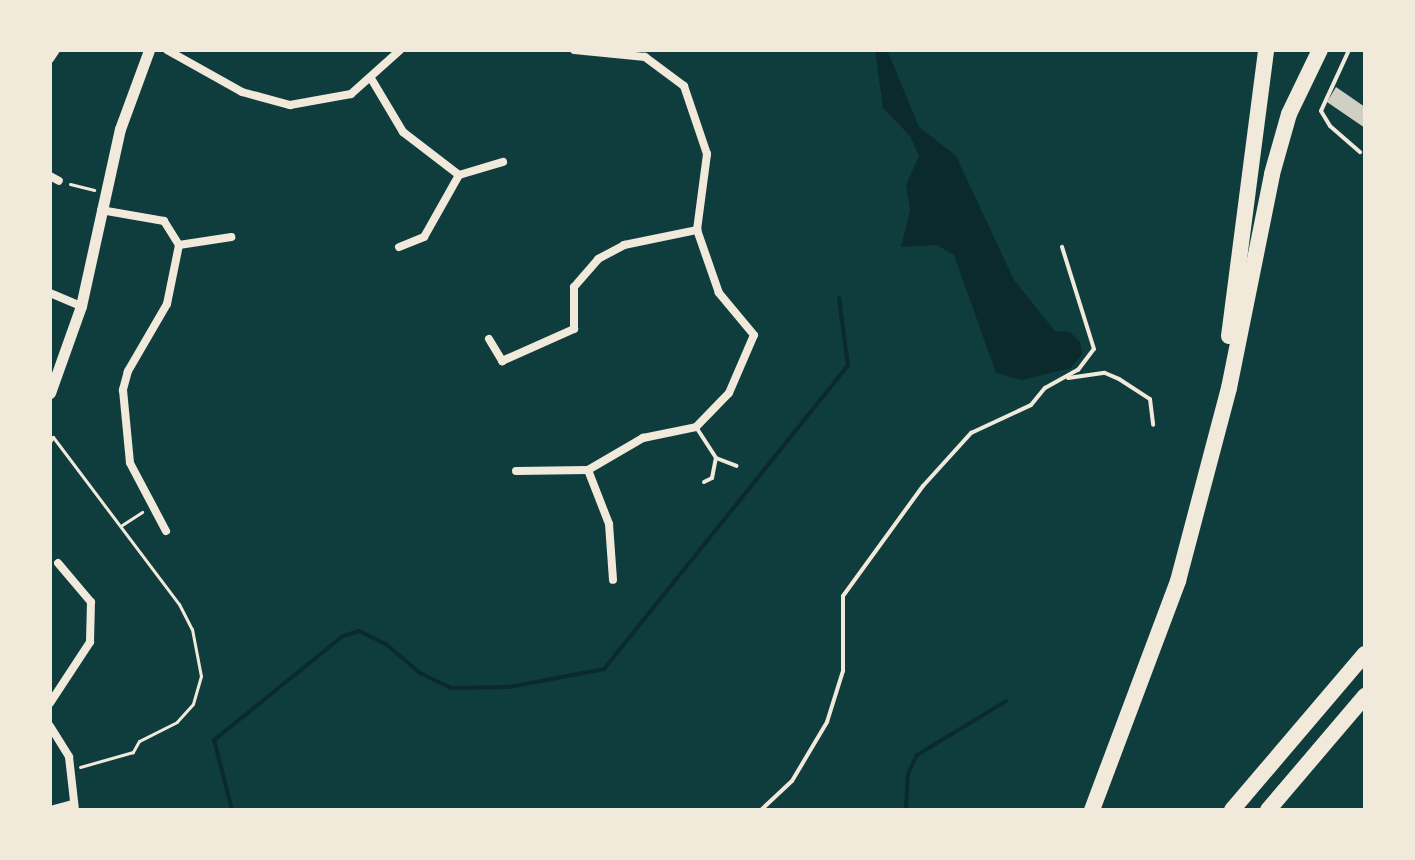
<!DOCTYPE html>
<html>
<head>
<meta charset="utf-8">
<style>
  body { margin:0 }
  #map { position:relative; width:1415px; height:860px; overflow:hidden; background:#0f3d3e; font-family:Ubuntu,sans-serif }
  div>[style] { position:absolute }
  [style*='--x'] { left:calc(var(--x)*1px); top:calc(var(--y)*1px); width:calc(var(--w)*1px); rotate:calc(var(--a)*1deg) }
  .water>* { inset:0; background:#0a2a2b }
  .stream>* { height:4px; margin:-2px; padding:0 2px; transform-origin:2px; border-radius:2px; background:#0a2a2b }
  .building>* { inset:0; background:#cfcfc3 }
  .path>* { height:3px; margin:-1.5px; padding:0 1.5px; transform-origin:1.5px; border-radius:1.5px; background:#f1e9da }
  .service>* { height:4px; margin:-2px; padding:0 2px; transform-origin:2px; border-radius:2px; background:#f1e9da }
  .minor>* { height:8px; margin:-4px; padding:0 4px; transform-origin:4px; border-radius:4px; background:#f1e9da }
  .tertiary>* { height:11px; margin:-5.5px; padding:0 5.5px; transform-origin:5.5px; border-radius:5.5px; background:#f1e9da }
  .motorway>* { height:16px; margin:-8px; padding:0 8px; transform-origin:8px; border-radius:8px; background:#f1e9da }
  span { translate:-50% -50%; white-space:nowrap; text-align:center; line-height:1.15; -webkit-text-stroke:6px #f1e9da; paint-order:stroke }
  .frame { position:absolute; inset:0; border:52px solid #f1e9da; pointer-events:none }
</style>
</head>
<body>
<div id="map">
  <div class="water">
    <i style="clip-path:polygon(875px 50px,887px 50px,919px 127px,956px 156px,1014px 280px,1055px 331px,1070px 332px,1080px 342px,1082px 354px,1071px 368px,1022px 380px,996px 373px,954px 255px,937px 245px,901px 247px,910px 210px,906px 185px,919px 156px,910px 136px,883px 108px)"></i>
  </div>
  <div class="stream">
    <i style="--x:232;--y:810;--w:72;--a:-104.4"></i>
    <i style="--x:214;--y:740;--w:166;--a:-38.9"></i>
    <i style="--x:343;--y:636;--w:17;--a:-17"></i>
    <i style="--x:359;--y:631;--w:30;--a:26"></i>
    <i style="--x:386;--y:644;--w:45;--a:40.5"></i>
    <i style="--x:420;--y:673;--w:34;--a:26"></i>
    <i style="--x:451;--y:688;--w:58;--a:-1"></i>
    <i style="--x:509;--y:687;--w:97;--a:-10.7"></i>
    <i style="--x:604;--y:669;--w:389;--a:-51.2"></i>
    <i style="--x:848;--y:366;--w:69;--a:-97.5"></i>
    <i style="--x:906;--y:810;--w:36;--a:-87"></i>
    <i style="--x:908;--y:774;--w:21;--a:-65"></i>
    <i style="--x:917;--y:755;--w:104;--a:-31.2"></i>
  </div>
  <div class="building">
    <i style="clip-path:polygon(1336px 87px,1365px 107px,1365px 128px,1327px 102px)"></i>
  </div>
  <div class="path">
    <i style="--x:70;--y:184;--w:25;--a:14"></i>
    <i style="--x:50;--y:442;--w:6;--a:-59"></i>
    <i style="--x:53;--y:437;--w:209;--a:53"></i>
    <i style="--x:179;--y:604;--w:28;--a:63"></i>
    <i style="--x:192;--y:629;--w:48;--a:79.2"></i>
    <i style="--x:201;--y:676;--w:29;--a:106"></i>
    <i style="--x:193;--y:704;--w:24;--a:132"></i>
    <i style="--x:177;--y:722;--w:42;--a:153.4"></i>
    <i style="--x:139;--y:741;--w:13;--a:119"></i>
    <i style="--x:133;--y:752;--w:55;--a:164.2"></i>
    <i style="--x:122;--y:525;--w:24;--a:-33"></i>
  </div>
  <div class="service">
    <i style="--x:1349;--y:50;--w:67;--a:114.7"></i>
    <i style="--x:1321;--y:111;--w:17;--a:59"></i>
    <i style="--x:1330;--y:126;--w:40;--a:41"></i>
    <i style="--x:1068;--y:378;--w:37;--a:-8"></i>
    <i style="--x:1105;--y:373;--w:15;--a:23"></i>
    <i style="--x:1119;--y:379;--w:37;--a:33"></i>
    <i style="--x:1150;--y:399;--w:26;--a:83"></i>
    <i style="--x:696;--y:427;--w:37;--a:57"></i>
    <i style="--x:716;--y:458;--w:22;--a:21"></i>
    <i style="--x:704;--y:482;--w:9;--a:-27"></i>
    <i style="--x:712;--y:478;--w:20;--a:-79"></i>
    <i style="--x:761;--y:810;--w:42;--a:-43.1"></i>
    <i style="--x:792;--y:781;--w:69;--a:-59.3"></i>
    <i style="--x:827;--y:722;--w:53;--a:-72.6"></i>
    <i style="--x:843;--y:671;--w:75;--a:-90"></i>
    <i style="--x:843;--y:596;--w:136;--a:-54"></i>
    <i style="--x:923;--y:486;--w:72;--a:-47.8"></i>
    <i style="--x:971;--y:433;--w:66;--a:-25"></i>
    <i style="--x:1031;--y:405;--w:22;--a:-51"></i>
    <i style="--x:1045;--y:388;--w:38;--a:-29"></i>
    <i style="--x:1078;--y:370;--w:26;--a:-53"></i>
    <i style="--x:1094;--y:349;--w:107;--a:-107.4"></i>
  </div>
  <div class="minor">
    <i style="--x:167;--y:50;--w:86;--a:29.2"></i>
    <i style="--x:242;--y:92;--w:50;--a:15.2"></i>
    <i style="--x:290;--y:105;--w:62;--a:-10.2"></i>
    <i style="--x:351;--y:94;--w:66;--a:-41.9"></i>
    <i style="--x:50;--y:59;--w:11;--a:-56"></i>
    <i style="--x:372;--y:80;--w:61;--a:59.2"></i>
    <i style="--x:403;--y:132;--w:71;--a:37.5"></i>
    <i style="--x:459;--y:175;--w:71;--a:119.4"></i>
    <i style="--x:424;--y:237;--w:27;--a:158"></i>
    <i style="--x:459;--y:175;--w:46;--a:-16.5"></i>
    <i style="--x:50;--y:176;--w:10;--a:29"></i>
    <i style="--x:101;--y:210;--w:64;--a:9.9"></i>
    <i style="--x:164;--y:221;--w:28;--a:58"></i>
    <i style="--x:179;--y:245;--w:60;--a:101.5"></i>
    <i style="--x:167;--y:304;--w:78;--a:120.2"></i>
    <i style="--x:128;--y:371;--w:20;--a:105"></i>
    <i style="--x:123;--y:390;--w:73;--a:84.5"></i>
    <i style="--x:130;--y:463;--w:77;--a:62.1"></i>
    <i style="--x:179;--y:245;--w:53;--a:-8.7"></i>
    <i style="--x:50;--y:293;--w:34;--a:23"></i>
    <i style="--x:489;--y:339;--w:26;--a:59"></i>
    <i style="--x:502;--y:361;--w:79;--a:-24"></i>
    <i style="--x:574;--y:329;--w:42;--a:-90"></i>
    <i style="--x:574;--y:287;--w:37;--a:-49"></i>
    <i style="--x:598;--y:259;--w:30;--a:-28"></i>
    <i style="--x:624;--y:245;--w:75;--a:-11.6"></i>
    <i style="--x:588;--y:470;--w:58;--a:68.7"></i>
    <i style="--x:609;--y:524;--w:56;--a:85.9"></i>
    <i style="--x:516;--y:471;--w:72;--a:-0.8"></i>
    <i style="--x:588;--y:470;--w:64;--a:-30.2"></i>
    <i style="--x:643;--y:438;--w:54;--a:-11.7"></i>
    <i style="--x:696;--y:427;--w:47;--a:-45.9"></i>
    <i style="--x:729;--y:393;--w:63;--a:-66.7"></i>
    <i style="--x:754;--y:335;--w:55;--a:-129.8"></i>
    <i style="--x:719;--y:293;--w:67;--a:-109.2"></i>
    <i style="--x:697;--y:230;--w:77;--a:-82.5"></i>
    <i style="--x:707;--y:154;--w:72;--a:-108.7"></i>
    <i style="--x:684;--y:86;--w:49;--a:-143.4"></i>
    <i style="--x:645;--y:57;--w:71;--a:-174.4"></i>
    <i style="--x:50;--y:703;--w:73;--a:-56.7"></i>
    <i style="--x:90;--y:642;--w:40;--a:-88.6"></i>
    <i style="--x:91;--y:602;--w:51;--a:-130.2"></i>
    <i style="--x:50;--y:726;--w:36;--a:58"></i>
    <i style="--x:69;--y:757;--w:53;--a:83.5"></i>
    <i style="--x:50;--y:810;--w:23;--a:-15"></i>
  </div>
  <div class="tertiary">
    <i style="--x:50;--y:393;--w:92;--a:-70.4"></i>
    <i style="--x:81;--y:306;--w:181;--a:-77.6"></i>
    <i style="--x:120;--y:129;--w:84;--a:-69.8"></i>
  </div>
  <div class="motorway">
    <i style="--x:1229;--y:336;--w:288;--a:-82.6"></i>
    <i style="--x:1092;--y:810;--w:245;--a:-69.4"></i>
    <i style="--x:1178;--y:581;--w:200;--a:-75.2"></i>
    <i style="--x:1229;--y:388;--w:218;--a:-78.6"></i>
    <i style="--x:1272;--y:174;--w:62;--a:-74.2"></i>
    <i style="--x:1289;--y:114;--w:71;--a:-64.2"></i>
    <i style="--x:1232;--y:810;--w:205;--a:-49.6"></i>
    <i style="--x:1268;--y:810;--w:150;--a:-49.6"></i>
  </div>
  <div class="frame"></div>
</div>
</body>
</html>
